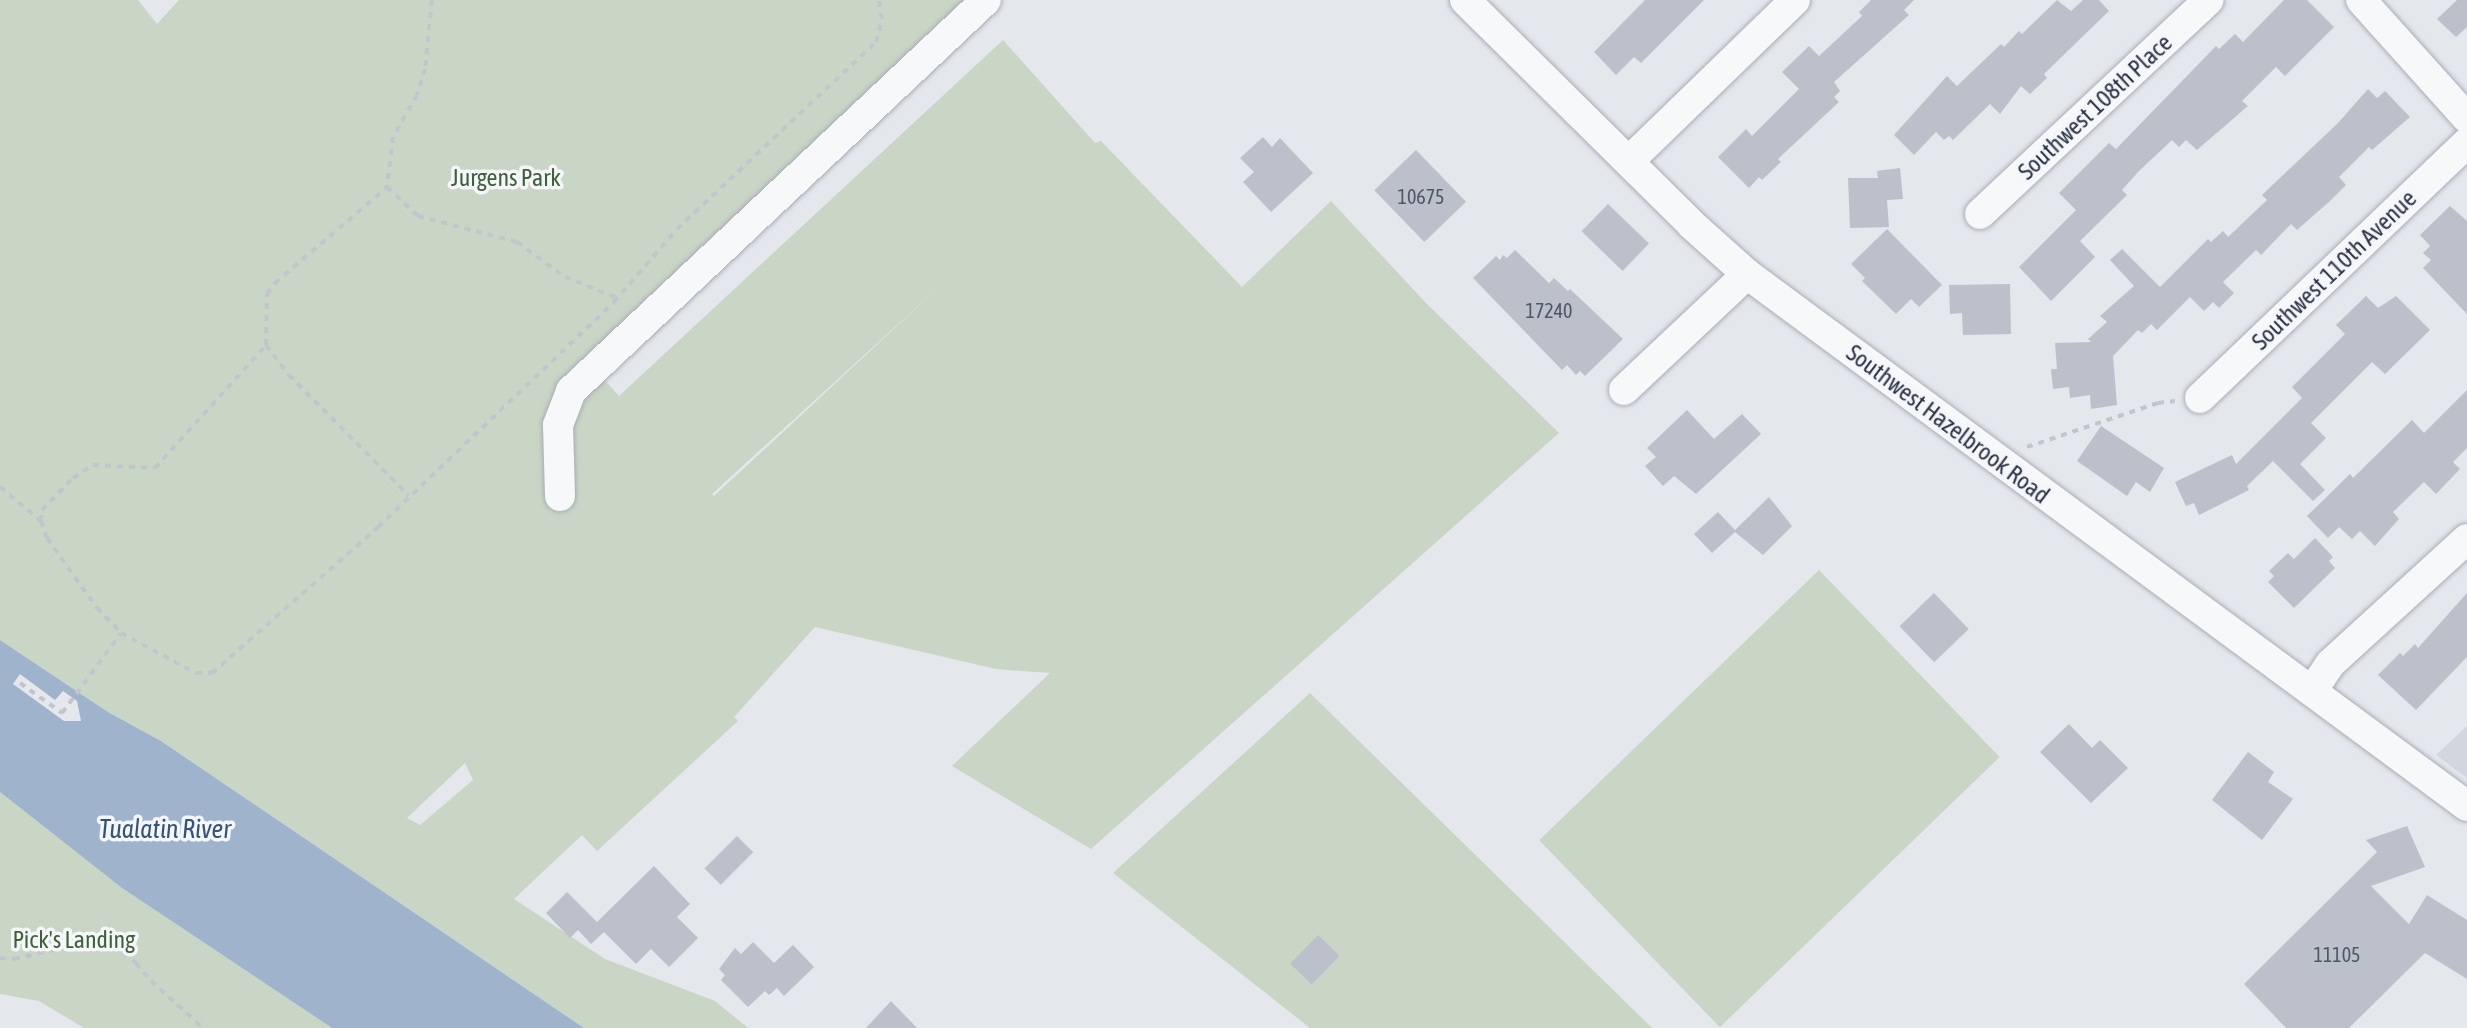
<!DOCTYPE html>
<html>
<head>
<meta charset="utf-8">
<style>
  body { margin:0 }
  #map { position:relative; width:2467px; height:1028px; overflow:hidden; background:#e4e7ec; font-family:"Asap Condensed",sans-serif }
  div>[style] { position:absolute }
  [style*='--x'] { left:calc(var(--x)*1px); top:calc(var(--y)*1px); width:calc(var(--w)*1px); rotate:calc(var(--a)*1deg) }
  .built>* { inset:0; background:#d2d6de }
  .green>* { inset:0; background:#c9d6c5; transform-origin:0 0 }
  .water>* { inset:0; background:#9fb4cc }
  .pier>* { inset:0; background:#e4e7ec }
  .building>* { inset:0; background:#bbc0ca; transform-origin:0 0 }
  .path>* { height:4px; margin-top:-2px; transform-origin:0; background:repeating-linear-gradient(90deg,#c2c5cb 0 6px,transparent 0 12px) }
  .roads { filter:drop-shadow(0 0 2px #a9aeb7) drop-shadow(0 0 2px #a9aeb7) }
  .minor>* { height:30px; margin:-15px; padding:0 15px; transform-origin:15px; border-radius:15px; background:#f7f8fa }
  span { translate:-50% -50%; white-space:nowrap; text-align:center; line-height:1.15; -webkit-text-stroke:7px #f4f6f9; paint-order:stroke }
  .number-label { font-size:20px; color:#4f5766 }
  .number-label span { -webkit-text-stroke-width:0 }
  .street-label { font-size:24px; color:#2b3445 }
  .park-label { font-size:24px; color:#3f6138 }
  .water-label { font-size:26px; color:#34527a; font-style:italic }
</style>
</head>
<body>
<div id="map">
  <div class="built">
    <i style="clip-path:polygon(2467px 726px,2467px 778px,2436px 755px)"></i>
  </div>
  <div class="green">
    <i style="clip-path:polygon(evenodd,0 0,138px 0,157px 24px,179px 0,1001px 0,600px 375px,619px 396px,1003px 40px,1095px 143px,1101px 141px,1242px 287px,1331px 201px,1426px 303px,1559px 433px,1091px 849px,952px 766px,1050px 673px,996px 669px,815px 627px,734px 717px,738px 721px,597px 851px,582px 835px,514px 899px,605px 959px,715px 1001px,748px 1028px,584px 1028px,161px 741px,108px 712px,0 640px,0 0,940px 286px,714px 496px,712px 494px,940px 286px,0 0,465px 763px,473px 780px,420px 825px,407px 818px,465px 763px)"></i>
    <i style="left:1819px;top:570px;width:260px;height:389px;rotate:46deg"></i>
    <i style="clip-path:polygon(1310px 693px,1652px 1028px,1310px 1028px,1113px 873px)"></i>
    <i style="clip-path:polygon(0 792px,122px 888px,332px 1028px,84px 1028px,39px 1001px,0 994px)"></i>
  </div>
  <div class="water">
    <i style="clip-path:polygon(0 640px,108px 712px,161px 741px,584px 1028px,332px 1028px,122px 888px,0 792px)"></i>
  </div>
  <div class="pier">
    <i style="clip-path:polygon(20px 674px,55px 700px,63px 691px,77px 701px,81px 721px,64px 721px,13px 684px)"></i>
  </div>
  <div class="building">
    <i style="clip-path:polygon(1645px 0,1704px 0,1641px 63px,1634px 57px,1616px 75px,1594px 52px)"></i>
    <i style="clip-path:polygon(1871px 0,1914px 0,1904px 10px,1909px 15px,1834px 82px,1840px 91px,1834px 97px,1839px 102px,1778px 159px,1781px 162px,1762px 180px,1759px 177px,1749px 188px,1718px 157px,1746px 129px,1752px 136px,1799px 89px,1782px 72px,1809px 46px,1819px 56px,1862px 16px,1859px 12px)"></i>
    <i style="clip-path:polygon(2057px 0,2071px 11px,2083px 0,2099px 0,2109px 11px,2044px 74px,2047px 78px,2030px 94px,2021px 86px,2000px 114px,1990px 104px,1953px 140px,1949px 136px,1944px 140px,1936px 132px,1914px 155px,1894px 135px,1947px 76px,1957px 86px,2001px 44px,2004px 47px,2019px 31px,2022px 34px)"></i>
    <i style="clip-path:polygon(2284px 0,2307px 0,2334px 27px,2285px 76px,2276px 67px,2242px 101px,2248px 106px,2197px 150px,2186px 140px,2179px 147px,2172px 140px,2138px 172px,2122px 190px,2127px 195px,2080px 241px,2095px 257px,2051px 301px,2019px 267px,2076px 210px,2059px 193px,2109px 143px,2116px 149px,2216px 46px,2219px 49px,2235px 34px,2243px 42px)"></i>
    <i style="clip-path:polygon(2457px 0,2467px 0,2467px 27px,2456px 37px,2437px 19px)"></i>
    <i style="clip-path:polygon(2368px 89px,2377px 98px,2385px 91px,2410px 117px,2372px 150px,2369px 147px,2339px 177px,2346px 185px,2330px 201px,2297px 230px,2291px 224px,2261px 255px,2256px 250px,2223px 282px,2234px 293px,2219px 308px,2213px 302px,2204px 311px,2190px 297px,2157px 330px,2151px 324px,2142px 333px,2138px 330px,2113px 356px,2117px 405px,2091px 409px,2090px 395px,2070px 398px,2069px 387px,2053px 389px,2051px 369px,2057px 369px,2055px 343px,2091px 342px,2088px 339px,2107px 322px,2100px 316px,2134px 286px,2110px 260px,2122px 249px,2160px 287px,2208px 239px,2211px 242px,2223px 231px,2228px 237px,2267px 200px,2262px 195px,2338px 123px)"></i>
    <i style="clip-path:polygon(1263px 137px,1272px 147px,1280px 138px,1313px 173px,1271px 212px,1243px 182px,1254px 172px,1240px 158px)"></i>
    <i style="left:1416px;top:150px;width:72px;height:58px;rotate:46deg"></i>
    <i style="clip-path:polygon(1900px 168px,1903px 199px,1887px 200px,1889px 227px,1850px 228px,1848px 178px,1878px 178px,1877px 171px)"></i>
    <i style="left:1608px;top:204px;width:57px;height:38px;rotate:44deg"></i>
    <i style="clip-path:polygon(2450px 206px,2467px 221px,2467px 314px,2423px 268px,2431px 260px,2423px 253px,2430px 246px,2420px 235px)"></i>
    <i style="clip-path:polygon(1887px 229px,1942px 285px,1919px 307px,1911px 299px,1896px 314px,1862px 281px,1865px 278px,1851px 264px)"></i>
    <i style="clip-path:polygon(1515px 250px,1549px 283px,1554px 278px,1568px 291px,1570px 289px,1623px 339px,1585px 376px,1580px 371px,1576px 375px,1567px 365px,1562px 370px,1473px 278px,1496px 256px,1500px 260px,1503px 255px,1507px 258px)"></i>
    <i style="clip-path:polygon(2010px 284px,2011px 334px,1963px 335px,1962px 313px,1950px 314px,1949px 285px)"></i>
    <i style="clip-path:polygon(2366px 296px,2378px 308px,2396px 296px,2430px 330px,2385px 374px,2372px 362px,2311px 423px,2326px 438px,2300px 464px,2325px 490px,2313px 501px,2273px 461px,2247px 486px,2249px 490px,2199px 515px,2194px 503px,2186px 506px,2175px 482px,2232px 455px,2236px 464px,2302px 398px,2292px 387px,2345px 334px,2336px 325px)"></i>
    <i style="clip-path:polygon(2467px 390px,2467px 448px,2453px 462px,2460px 469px,2436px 494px,2424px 482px,2393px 512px,2399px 519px,2375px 546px,2360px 531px,2352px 539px,2339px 527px,2328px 538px,2307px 516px,2350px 474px,2353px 478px,2412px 420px,2424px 433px)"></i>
    <i style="clip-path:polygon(1687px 410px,1714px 439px,1742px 414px,1761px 434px,1696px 494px,1674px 476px,1663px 486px,1645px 466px,1656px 457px,1647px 448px)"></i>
    <i style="clip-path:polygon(2101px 426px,2164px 468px,2150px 492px,2136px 482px,2127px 496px,2077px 461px)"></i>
    <i style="clip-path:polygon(1769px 497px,1792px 526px,1763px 555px,1735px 532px,1712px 553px,1694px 534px,1718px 512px,1735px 530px)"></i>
    <i style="clip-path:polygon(2315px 538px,2333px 557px,2329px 561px,2335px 568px,2294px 608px,2268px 582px,2274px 576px,2269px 571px,2288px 553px,2294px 559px)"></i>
    <i style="left:1934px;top:593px;width:50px;height:48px;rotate:46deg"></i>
    <i style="clip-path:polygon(2467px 593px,2467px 657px,2416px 710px,2378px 675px,2400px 653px,2403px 656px,2415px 644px,2418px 648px)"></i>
    <i style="clip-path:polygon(2069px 724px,2092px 748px,2100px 740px,2128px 768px,2091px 803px,2040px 752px)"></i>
    <i style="clip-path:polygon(2248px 752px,2274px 772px,2268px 782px,2293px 799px,2262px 840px,2212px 800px)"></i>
    <i style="clip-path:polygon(2407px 826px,2425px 867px,2371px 886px,2409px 924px,2427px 895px,2467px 920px,2467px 979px,2425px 953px,2349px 1028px,2286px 1028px,2244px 984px,2377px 852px,2366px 840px)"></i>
    <i style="left:737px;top:836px;width:23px;height:46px;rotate:45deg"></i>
    <i style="clip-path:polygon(654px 866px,690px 904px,677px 917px,698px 938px,669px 967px,651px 949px,636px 964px,604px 932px,591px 944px,578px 930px,570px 938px,546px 913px,567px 892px,597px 922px)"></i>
    <i style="left:1318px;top:935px;width:30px;height:40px;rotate:44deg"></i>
    <i style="clip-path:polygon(753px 942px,774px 963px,793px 945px,814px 967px,784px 996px,777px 988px,769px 995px,765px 991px,748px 1007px,721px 980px,725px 975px,719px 969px,735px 948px,741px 954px)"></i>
    <i style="clip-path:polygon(891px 1001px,917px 1028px,866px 1028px)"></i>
  </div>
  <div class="path">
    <i style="--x:432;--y:0;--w:69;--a:95.8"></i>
    <i style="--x:425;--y:69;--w:27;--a:107"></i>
    <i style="--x:417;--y:95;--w:48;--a:119.7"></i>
    <i style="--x:393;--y:137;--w:50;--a:96.8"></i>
    <i style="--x:387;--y:187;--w:42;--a:43.1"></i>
    <i style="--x:418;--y:216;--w:102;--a:14.7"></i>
    <i style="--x:517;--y:242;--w:59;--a:36.1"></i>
    <i style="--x:565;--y:277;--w:56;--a:22"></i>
    <i style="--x:266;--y:345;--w:38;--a:53"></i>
    <i style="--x:289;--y:375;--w:170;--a:45.2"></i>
    <i style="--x:2027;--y:447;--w:138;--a:-18.6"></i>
    <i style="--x:2158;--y:403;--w:17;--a:-7"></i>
    <i style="--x:0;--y:487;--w:53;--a:39.7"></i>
    <i style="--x:41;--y:521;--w:18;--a:71"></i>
    <i style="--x:47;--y:538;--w:86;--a:54.5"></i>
    <i style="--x:97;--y:608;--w:35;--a:46"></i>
    <i style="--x:121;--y:633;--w:85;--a:28.1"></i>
    <i style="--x:196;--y:673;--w:16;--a:0"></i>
    <i style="--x:212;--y:673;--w:221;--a:-41.3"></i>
    <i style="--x:378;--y:527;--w:326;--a:-43.6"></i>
    <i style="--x:614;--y:302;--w:96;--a:-49.2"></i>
    <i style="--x:677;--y:229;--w:273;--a:-43.2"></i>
    <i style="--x:876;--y:42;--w:24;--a:-75"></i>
    <i style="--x:882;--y:19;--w:19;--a:-99"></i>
    <i style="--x:41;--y:521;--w:11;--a:-85"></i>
    <i style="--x:42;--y:510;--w:45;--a:-45.9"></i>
    <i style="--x:73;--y:478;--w:24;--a:-33"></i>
    <i style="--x:93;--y:465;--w:62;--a:2.8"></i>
    <i style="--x:155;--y:468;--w:166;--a:-47.9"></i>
    <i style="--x:266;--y:345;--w:51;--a:-88.9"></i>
    <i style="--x:267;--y:294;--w:14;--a:-54"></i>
    <i style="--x:275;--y:283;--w:148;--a:-40.6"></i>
    <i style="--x:20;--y:683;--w:52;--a:35.5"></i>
    <i style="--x:62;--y:713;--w:99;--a:-53.6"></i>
    <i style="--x:0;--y:958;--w:14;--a:4"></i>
    <i style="--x:14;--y:959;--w:72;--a:-12.9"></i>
    <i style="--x:84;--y:943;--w:29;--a:6"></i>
    <i style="--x:113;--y:946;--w:29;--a:36"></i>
    <i style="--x:136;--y:963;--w:23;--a:50"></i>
    <i style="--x:151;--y:981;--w:70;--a:42.1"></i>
  </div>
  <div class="roads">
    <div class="minor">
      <i style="--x:1465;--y:0;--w:318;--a:44.7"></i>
      <i style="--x:1691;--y:224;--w:75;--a:41.8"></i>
      <i style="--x:1747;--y:274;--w:895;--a:36.46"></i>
      <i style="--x:2361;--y:0;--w:159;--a:48.1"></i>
      <i style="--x:1629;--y:161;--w:231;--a:-44.1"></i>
      <i style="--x:1980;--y:214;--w:313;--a:-43.1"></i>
      <i style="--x:1624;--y:390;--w:169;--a:-43.3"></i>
      <i style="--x:2200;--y:398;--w:369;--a:-43.7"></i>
      <i style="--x:560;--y:496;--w:71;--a:-91.6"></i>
      <i style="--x:558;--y:425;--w:36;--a:-69"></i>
      <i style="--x:571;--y:391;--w:570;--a:-43.29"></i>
      <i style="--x:2312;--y:691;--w:32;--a:-56"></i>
      <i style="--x:2330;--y:664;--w:185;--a:-42.4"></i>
    </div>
  </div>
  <div class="number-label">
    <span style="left:1421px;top:196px">10675</span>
    <span style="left:1549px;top:310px">17240</span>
    <span style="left:2337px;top:954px">11105</span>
  </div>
  <div class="street-label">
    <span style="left:2095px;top:107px;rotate:-43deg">Southwest 108th Place</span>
    <span style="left:2334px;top:270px;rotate:-44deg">Southwest 110th Avenue</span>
    <span style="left:1948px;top:424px;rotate:37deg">Southwest Hazelbrook Road</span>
  </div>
  <div class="park-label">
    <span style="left:506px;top:178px">Jurgens Park</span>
    <span style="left:74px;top:940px">Pick's Landing</span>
  </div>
  <div class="water-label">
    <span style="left:165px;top:830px">Tualatin River</span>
  </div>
</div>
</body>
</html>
